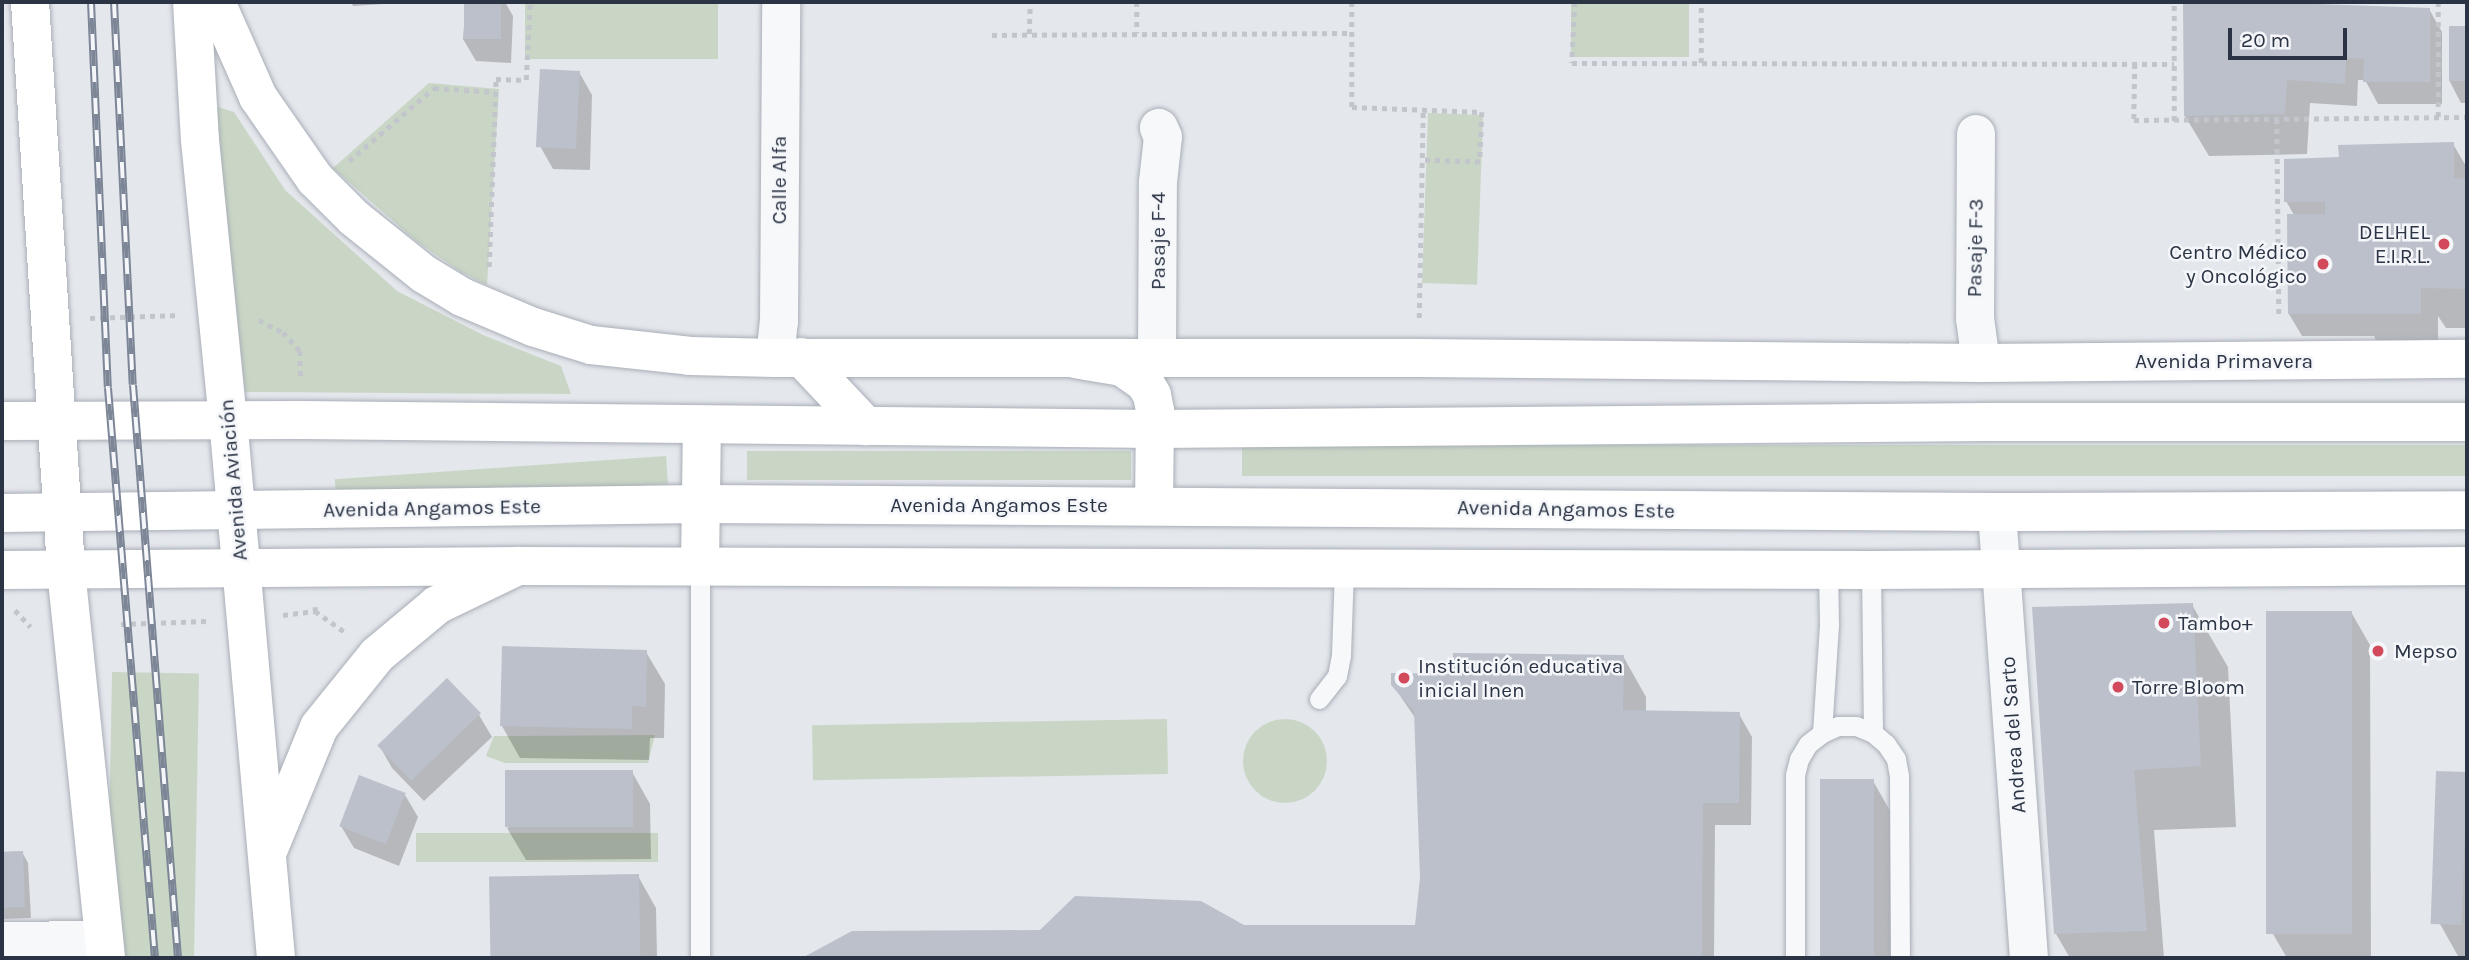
<!DOCTYPE html>
<html>
<head>
<meta charset="utf-8">
<style>
  body { margin:0 }
  #map { position:relative; width:2469px; height:960px; overflow:hidden; background:#e4e7ec; font-family:Karla,sans-serif }
  div>[style] { position:absolute }
  [style*='--x'] { left:calc(var(--x)*1px); top:calc(var(--y)*1px); width:calc(var(--w)*1px); rotate:calc(var(--a)*1deg) }
  .green>* { inset:0; background:#c9d6c5; transform-origin:0 0 }
  .round { border-radius:50% }
  .shadow>* { inset:0; background:#0003 }
  .building>* { inset:0; background:#bbc0ca; transform-origin:0 0 }
  .path>* { height:4.5px; margin-top:-2.25px; transform-origin:0; background:repeating-linear-gradient(90deg,#c2c5cb 0 5px,transparent 0 10px) }
  .roads { filter:drop-shadow(0 0 2px #a9aeb7) drop-shadow(0 0 2px #a9aeb7) }
  .service>* { height:19px; margin:-9.5px; padding:0 9.5px; transform-origin:9.5px; border-radius:9.5px; background:#f7f8fa }
  .minor>* { height:38px; margin:-19px; padding:0 19px; transform-origin:19px; border-radius:19px; background:#f7f8fa }
  .secondary>* { height:38px; margin:-19px; padding:0 19px; transform-origin:19px; border-radius:19px; background:#fff }
  .primary>* { height:38px; margin:-19px; padding:0 19px; transform-origin:19px; border-radius:19px; background:#fff }
  .rail>* { height:8px; margin-top:-4px; transform-origin:0; background:repeating-linear-gradient(90deg,#f4f6f9 0 16px,#7d8696 0 32px); box-sizing:border-box; border-block:2px solid #7d8696 }
  .dots>* { width:19px; height:19px; translate:-50% -50%; box-sizing:border-box; border:4px solid #f4f6f9; border-radius:50% }
  span { translate:-50% -50%; white-space:nowrap; text-align:center; line-height:1.15; -webkit-text-stroke:5px #f4f6f9; paint-order:stroke }
  .street-label { font-size:21px; color:#2b3445 }
  .poi-label { font-size:21px; color:#2b3445 }
  .right { translate:-100% -50%; text-align:right }
  .left { translate:0 -50%; text-align:left }
  .frame { position:absolute; inset:0; border:4px solid #2b3445; pointer-events:none }
  .scale { position:absolute; left:2228px; top:28px; width:119px; height:32px; box-sizing:border-box; border:4px solid #2b3445; border-top:0; padding-left:9px; font-size:21px; line-height:24px; white-space:nowrap; color:#2b3445; -webkit-text-stroke:5px #f4f6f9; paint-order:stroke }
</style>
</head>
<body>
<div id="map">
  <div class="green">
    <i style="left:525px;top:2px;width:193px;height:57px"></i>
    <i style="left:1571px;top:2px;width:118px;height:55px"></i>
    <i style="clip-path:polygon(429px 83px,499px 89px,487px 285px,461px 272px,416px 241px,333px 168px)"></i>
    <i style="clip-path:polygon(215px 106px,234px 112px,285px 190px,397px 291px,483px 335px,561px 366px,571px 394px,245px 392px)"></i>
    <i style="left:1428px;top:113px;width:55px;height:170px;rotate:2deg"></i>
    <i style="left:2467px;top:445px;width:31px;height:1225px;rotate:90deg"></i>
    <i style="left:747px;top:451px;width:384px;height:29px"></i>
    <i style="left:666px;top:456px;width:28px;height:332px;rotate:86deg"></i>
    <i style="left:112px;top:672px;width:87px;height:288px;rotate:1deg"></i>
    <i class="round" style="left:1243px;top:719px;width:84px;height:84px"></i>
    <i style="left:1167px;top:719px;width:55px;height:355px;rotate:89deg"></i>
    <i style="clip-path:polygon(655px 735px,648px 763px,505px 763px,486px 756px,494px 736px)"></i>
    <i style="left:658px;top:833px;width:29px;height:242px;rotate:90deg"></i>
  </div>
  <div class="shadow">
    <i style="clip-path:polygon(351px 2px,415px 2px,353px 6px)"></i>
    <i style="clip-path:polygon(466px 2px,505px 2px,513px 16px,511px 63px,476px 61px,463px 39px)"></i>
    <i style="clip-path:polygon(2429px 9px,2442px 32px,2442px 104px,2378px 104px,2365px 80px,2358px 80px,2357px 106px,2310px 103px,2307px 154px,2209px 156px,2185px 116px)"></i>
    <i style="clip-path:polygon(2450px 27px,2467px 28px,2467px 103px,2461px 103px,2449px 80px)"></i>
    <i style="clip-path:polygon(579px 72px,592px 95px,590px 170px,553px 169px,540px 146px)"></i>
    <i style="clip-path:polygon(2453px 144px,2466px 166px,2467px 180px,2467px 328px,2446px 328px,2438px 316px,2438px 346px,2379px 346px,2374px 336px,2302px 336px,2289px 314px,2294px 215px,2286px 201px,2341px 158px)"></i>
    <i style="clip-path:polygon(2192px 605px,2228px 667px,2236px 827px,2154px 830px,2164px 958px,2070px 958px,2056px 934px,2047px 771px)"></i>
    <i style="clip-path:polygon(2351px 612px,2370px 645px,2371px 958px,2287px 958px,2273px 934px)"></i>
    <i style="clip-path:polygon(646px 652px,665px 684px,664px 738px,650px 738px,649px 760px,520px 758px,502px 726px)"></i>
    <i style="clip-path:polygon(1623px 656px,1646px 697px,1646px 712px,1739px 714px,1752px 737px,1751px 825px,1715px 825px,1714px 958px,806px 958px,852px 933px,1417px 926px,1421px 878px,1416px 719px,1392px 684px)"></i>
    <i style="clip-path:polygon(447px 681px,479px 715px,492px 737px,424px 801px,392px 768px,379px 745px)"></i>
    <i style="clip-path:polygon(632px 772px,650px 804px,651px 859px,526px 860px,507px 828px)"></i>
    <i style="clip-path:polygon(2438px 773px,2467px 774px,2467px 956px,2458px 956px,2440px 924px)"></i>
    <i style="clip-path:polygon(1821px 781px,1873px 781px,1896px 821px,1897px 958px,1822px 958px)"></i>
    <i style="clip-path:polygon(405px 795px,418px 817px,399px 866px,354px 848px,341px 826px)"></i>
    <i style="clip-path:polygon(22px 852px,28px 863px,31px 918px,2px 919px,2px 853px)"></i>
    <i style="clip-path:polygon(638px 876px,656px 908px,657px 958px,492px 958px,491px 878px)"></i>
  </div>
  <div class="building">
    <i style="left:464px;top:2px;width:37px;height:37px"></i>
    <i style="clip-path:polygon(2290px 3px,2430px 8px,2430px 82px,2363px 82px,2364px 59px,2346px 58px,2345px 84px,2287px 80px,2285px 114px,2184px 116px,2183px 4px)"></i>
    <i style="left:2449px;top:26px;width:18px;height:55px"></i>
    <i style="left:540px;top:69px;width:40px;height:78px;rotate:3deg"></i>
    <i style="clip-path:polygon(2454px 142px,2454px 178px,2467px 179px,2467px 289px,2421px 288px,2421px 314px,2288px 314px,2287px 214px,2325px 214px,2325px 202px,2284px 202px,2284px 159px,2339px 157px,2338px 145px)"></i>
    <i style="clip-path:polygon(2193px 603px,2201px 766px,2134px 770px,2147px 931px,2054px 934px,2032px 607px)"></i>
    <i style="left:2352px;top:611px;width:323px;height:86px;rotate:90deg"></i>
    <i style="clip-path:polygon(502px 646px,647px 650px,646px 707px,632px 706px,632px 729px,500px 726px)"></i>
    <i style="clip-path:polygon(1453px 653px,1624px 655px,1623px 710px,1740px 712px,1739px 803px,1703px 803px,1702px 958px,802px 958px,852px 931px,1040px 930px,1075px 896px,1201px 901px,1244px 925px,1415px 925px,1420px 878px,1414px 711px,1391px 685px,1391px 673px,1453px 674px)"></i>
    <i style="left:447px;top:678px;width:49px;height:97px;rotate:46deg"></i>
    <i style="left:633px;top:770px;width:57px;height:128px;rotate:90deg"></i>
    <i style="left:2436px;top:771px;width:31px;height:153px;rotate:2deg"></i>
    <i style="left:359px;top:775px;width:50px;height:55px;rotate:21deg"></i>
    <i style="left:1820px;top:779px;width:54px;height:179px"></i>
    <i style="left:23px;top:851px;width:56px;height:21px;rotate:88deg"></i>
    <i style="left:639px;top:874px;width:84px;height:150px;rotate:89deg"></i>
  </div>
  <div class="path">
    <i style="--x:1137;--y:2;--w:31;--a:90"></i>
    <i style="--x:1352;--y:2;--w:105;--a:90"></i>
    <i style="--x:1352;--y:107;--w:130;--a:2.2"></i>
    <i style="--x:1482;--y:112;--w:50;--a:92.3"></i>
    <i style="--x:1480;--y:162;--w:58;--a:-178"></i>
    <i style="--x:1575;--y:2;--w:61;--a:92.8"></i>
    <i style="--x:1572;--y:63;--w:602;--a:0.1"></i>
    <i style="--x:1029;--y:34;--w:32;--a:-88"></i>
    <i style="--x:992;--y:35;--w:359;--a:-0.3"></i>
    <i style="--x:1701;--y:63;--w:61;--a:-90"></i>
    <i style="--x:2135;--y:64;--w:56;--a:91"></i>
    <i style="--x:2134;--y:120;--w:333;--a:-0.5"></i>
    <i style="--x:2438;--y:117;--w:115;--a:-90"></i>
    <i style="--x:2277;--y:119;--w:198;--a:89.4"></i>
    <i style="--x:2174;--y:121;--w:119;--a:-90"></i>
    <i style="--x:349;--y:161;--w:112;--a:-40.7"></i>
    <i style="--x:434;--y:88;--w:61;--a:3.8"></i>
    <i style="--x:489;--y:267;--w:188;--a:-87.9"></i>
    <i style="--x:496;--y:79;--w:30;--a:2"></i>
    <i style="--x:526;--y:80;--w:78;--a:-87.1"></i>
    <i style="--x:90;--y:318;--w:89;--a:-1.9"></i>
    <i style="--x:1419;--y:318;--w:207;--a:-88.9"></i>
    <i style="--x:259;--y:320;--w:27;--a:27"></i>
    <i style="--x:283;--y:332;--w:25;--a:48"></i>
    <i style="--x:300;--y:351;--w:30;--a:88"></i>
    <i style="--x:15;--y:610;--w:23;--a:47"></i>
    <i style="--x:315;--y:611;--w:38;--a:35"></i>
    <i style="--x:283;--y:615;--w:32;--a:-7"></i>
    <i style="--x:315;--y:611;--w:4;--a:-90"></i>
    <i style="--x:121;--y:624;--w:86;--a:-2"></i>
  </div>
  <div class="roads">
    <div class="service">
      <i style="--x:700;--y:566;--w:392;--a:90"></i>
      <i style="--x:1871;--y:570;--w:163;--a:89.3"></i>
      <i style="--x:1873;--y:733;--w:17;--a:40"></i>
      <i style="--x:1886;--y:744;--w:18;--a:56"></i>
      <i style="--x:1896;--y:759;--w:17;--a:80"></i>
      <i style="--x:1899;--y:776;--w:182;--a:89.7"></i>
      <i style="--x:1319;--y:699;--w:29;--a:-52"></i>
      <i style="--x:1337;--y:676;--w:21;--a:-79"></i>
      <i style="--x:1341;--y:655;--w:87;--a:-88"></i>
      <i style="--x:1822;--y:733;--w:17;--a:-24"></i>
      <i style="--x:1838;--y:726;--w:18;--a:0"></i>
      <i style="--x:1856;--y:726;--w:18;--a:22"></i>
      <i style="--x:1795;--y:958;--w:183;--a:-90"></i>
      <i style="--x:1795;--y:775;--w:16;--a:-76"></i>
      <i style="--x:1799;--y:759;--w:17;--a:-59"></i>
      <i style="--x:1808;--y:744;--w:18;--a:-38"></i>
      <i style="--x:1822;--y:733;--w:109;--a:-86.3"></i>
      <i style="--x:1829;--y:624;--w:55;--a:-91"></i>
    </div>
    <div class="minor">
      <i style="--x:1976;--y:134;--w:184;--a:90.3"></i>
      <i style="--x:1975;--y:318;--w:45;--a:82.4"></i>
      <i style="--x:1157;--y:357;--w:175;--a:-89.7"></i>
      <i style="--x:1158;--y:182;--w:45;--a:-83.7"></i>
      <i style="--x:1163;--y:137;--w:10;--a:-114"></i>
      <i style="--x:775;--y:358;--w:36;--a:-84"></i>
      <i style="--x:779;--y:322;--w:320;--a:-89.6"></i>
      <i style="--x:1997;--y:512;--w:447;--a:85.9"></i>
      <i style="--x:2;--y:941;--w:102;--a:-0.6"></i>
    </div>
    <div class="secondary">
      <i style="--x:216;--y:2;--w:104;--a:66.1"></i>
      <i style="--x:258;--y:97;--w:100;--a:55.2"></i>
      <i style="--x:315;--y:179;--w:55;--a:45"></i>
      <i style="--x:354;--y:218;--w:90;--a:38.7"></i>
      <i style="--x:424;--y:274;--w:44;--a:31.2"></i>
      <i style="--x:462;--y:297;--w:77;--a:22.9"></i>
      <i style="--x:533;--y:327;--w:61;--a:17.2"></i>
      <i style="--x:591;--y:345;--w:100;--a:6.3"></i>
      <i style="--x:690;--y:356;--w:85;--a:1.3"></i>
      <i style="--x:775;--y:358;--w:644;--a:0"></i>
      <i style="--x:1419;--y:358;--w:562;--a:0.51"></i>
      <i style="--x:1981;--y:363;--w:486;--a:-0.5"></i>
      <i style="--x:2;--y:570;--w:516;--a:-0.44"></i>
      <i style="--x:518;--y:566;--w:1353;--a:0.17"></i>
      <i style="--x:1871;--y:570;--w:596;--a:-0.38"></i>
    </div>
    <div class="primary">
      <i style="--x:30;--y:2;--w:569;--a:86.37"></i>
      <i style="--x:66;--y:570;--w:390;--a:84.1"></i>
      <i style="--x:192;--y:2;--w:138;--a:86.7"></i>
      <i style="--x:200;--y:140;--w:280;--a:84.3"></i>
      <i style="--x:228;--y:419;--w:541;--a:84.91"></i>
      <i style="--x:801;--y:357;--w:95;--a:46.7"></i>
      <i style="--x:1075;--y:359;--w:48;--a:9.7"></i>
      <i style="--x:1122;--y:367;--w:28;--a:35"></i>
      <i style="--x:1145;--y:383;--w:14;--a:60"></i>
      <i style="--x:1152;--y:395;--w:16;--a:79"></i>
      <i style="--x:1155;--y:411;--w:94;--a:90.6"></i>
      <i style="--x:2;--y:421;--w:300;--a:-0.2"></i>
      <i style="--x:302;--y:420;--w:853;--a:0.6"></i>
      <i style="--x:1155;--y:429;--w:833;--a:-0.48"></i>
      <i style="--x:1988;--y:422;--w:479;--a:0"></i>
      <i style="--x:2;--y:513;--w:699;--a:-0.74"></i>
      <i style="--x:701;--y:504;--w:1296;--a:0.35"></i>
      <i style="--x:1997;--y:512;--w:470;--a:-0.2"></i>
      <i style="--x:700;--y:566;--w:141;--a:-89.2"></i>
      <i style="--x:268;--y:851;--w:134;--a:-67.6"></i>
      <i style="--x:319;--y:727;--w:92;--a:-51.1"></i>
      <i style="--x:377;--y:655;--w:78;--a:-39.8"></i>
      <i style="--x:437;--y:605;--w:90;--a:-25.7"></i>
    </div>
  </div>
  <div class="rail">
    <i style="--x:91;--y:2;--w:386;--a:87.5"></i>
    <i style="--x:108;--y:388;--w:572;--a:85.29"></i>
    <i style="--x:114;--y:2;--w:383;--a:87.2"></i>
    <i style="--x:133;--y:385;--w:575;--a:85.51"></i>
  </div>
  <div class="dots">
    <i style="left:2444px;top:244px;background:#d1495b"></i>
    <i style="left:2323px;top:264px;background:#d1495b"></i>
    <i style="left:2164px;top:623px;background:#d1495b"></i>
    <i style="left:2378px;top:651px;background:#d1495b"></i>
    <i style="left:1404px;top:678px;background:#d1495b"></i>
    <i style="left:2118px;top:687px;background:#d1495b"></i>
  </div>
  <div class="street-label">
    <span style="left:779px;top:180px;rotate:-90deg">Calle Alfa</span>
    <span style="left:1158px;top:241px;rotate:-90deg">Pasaje F-4</span>
    <span style="left:1975px;top:248px;rotate:-89deg">Pasaje F-3</span>
    <span style="left:2224px;top:361px">Avenida Primavera</span>
    <span style="left:233px;top:480px;rotate:-95deg">Avenida Aviación</span>
    <span style="left:999px;top:505px">Avenida Angamos Este</span>
    <span style="left:432px;top:508px;rotate:-1deg">Avenida Angamos Este</span>
    <span style="left:1566px;top:509px;rotate:1deg">Avenida Angamos Este</span>
    <span style="left:2013px;top:735px;rotate:-94deg">Andrea del Sarto</span>
  </div>
  <div class="poi-label">
    <span class="right" style="left:2430px;top:244px">DELHEL<br>E.I.R.L.</span>
    <span class="right" style="left:2307px;top:264px">Centro Médico<br>y Oncológico</span>
    <span class="left" style="left:2178px;top:623px">Tambo+</span>
    <span class="left" style="left:2394px;top:651px">Mepso</span>
    <span class="left" style="left:1418px;top:678px">Institución educativa<br>inicial Inen</span>
    <span class="left" style="left:2132px;top:687px">Torre Bloom</span>
  </div>
  <div class="frame"></div>
  <div class="scale">20 m</div>
</div>
</body>
</html>
